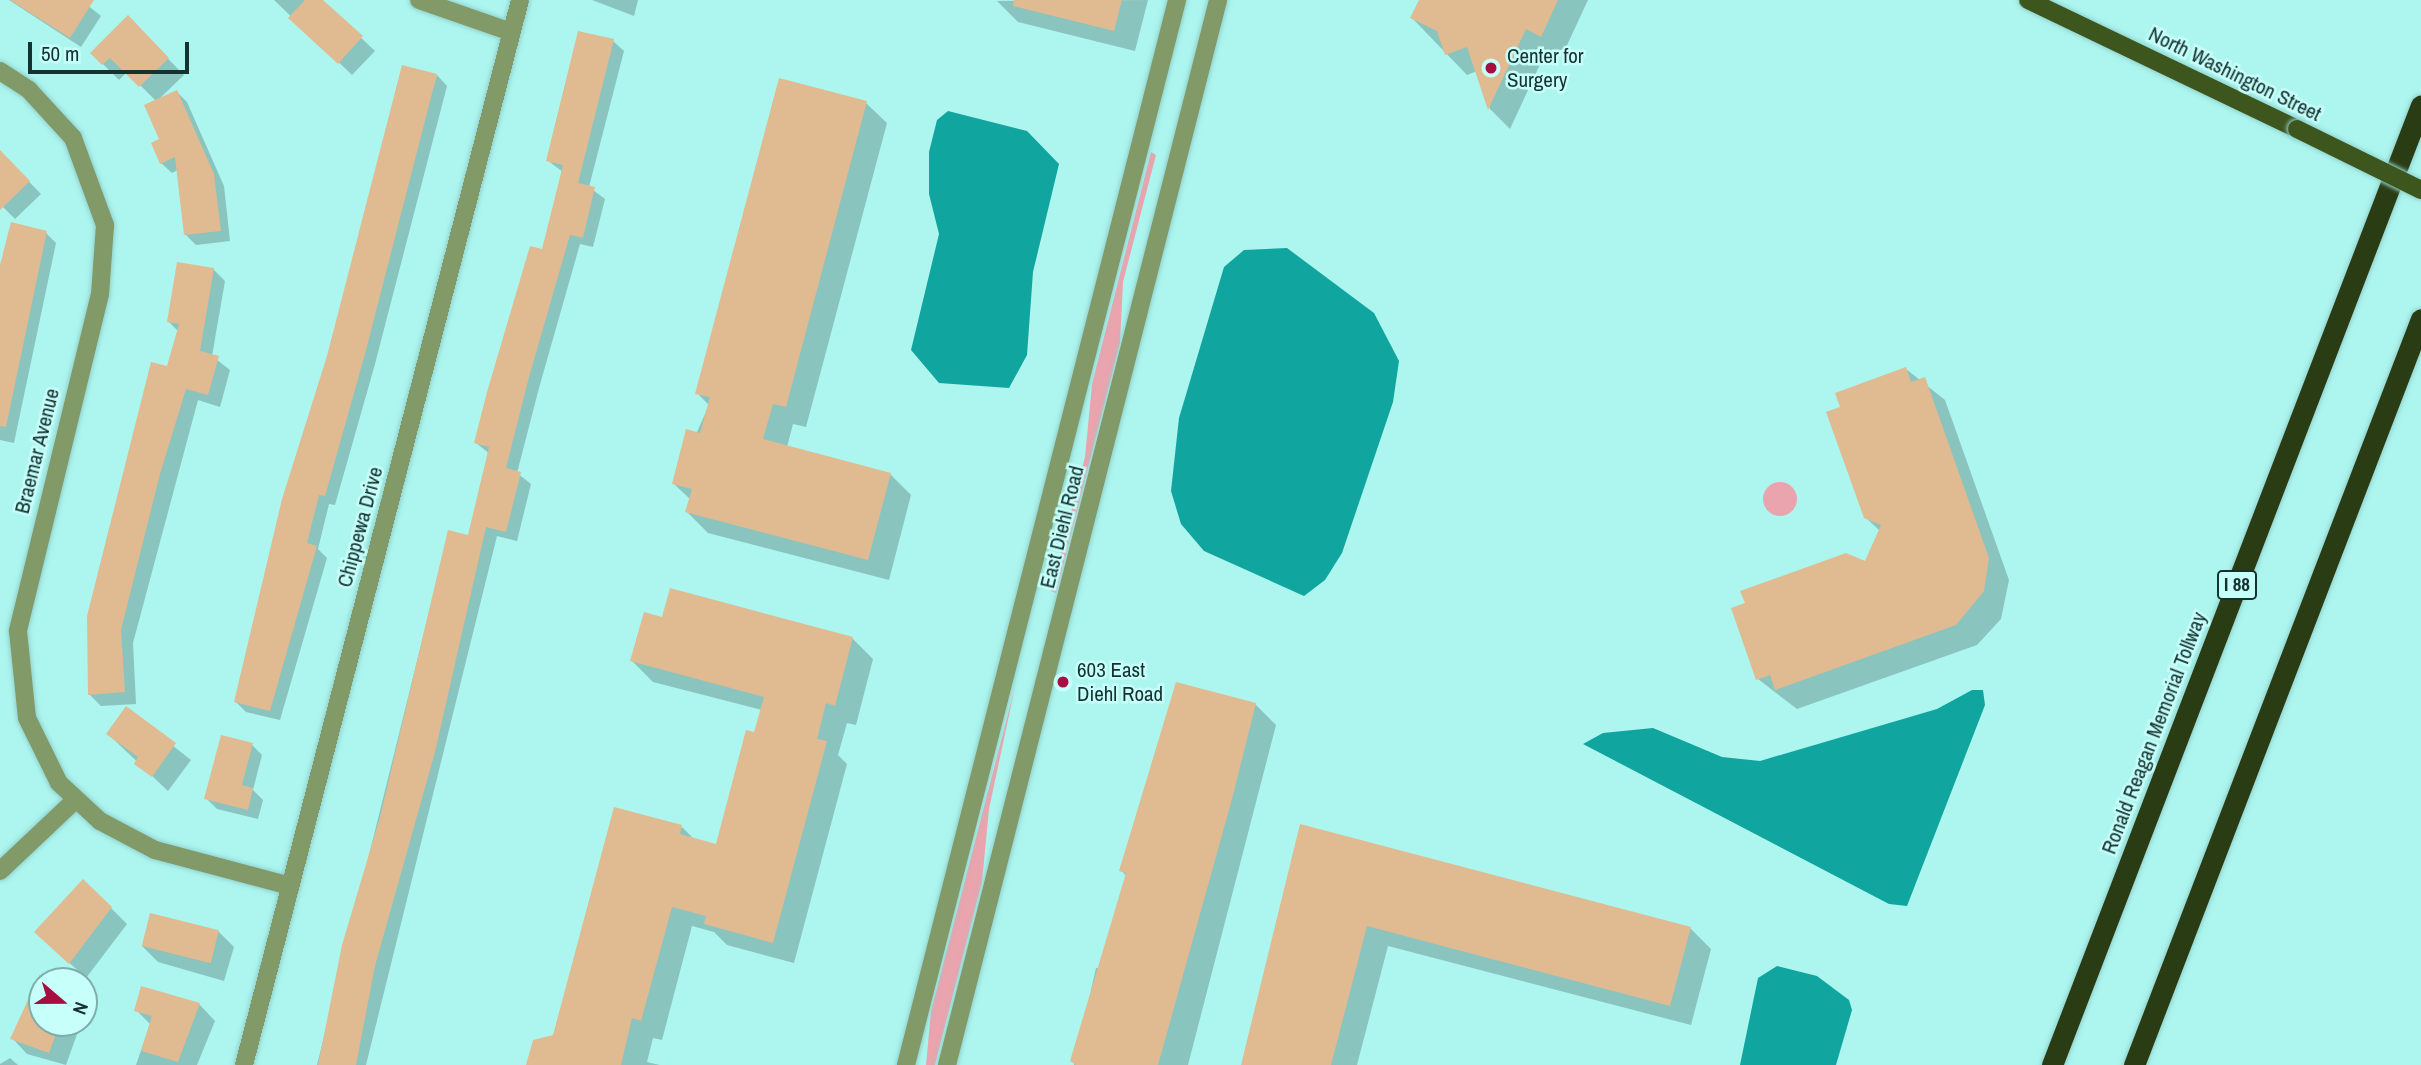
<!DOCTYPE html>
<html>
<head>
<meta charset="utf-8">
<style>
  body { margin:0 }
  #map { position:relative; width:2421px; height:1065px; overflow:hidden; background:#adf5ef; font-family:"Archivo Narrow",sans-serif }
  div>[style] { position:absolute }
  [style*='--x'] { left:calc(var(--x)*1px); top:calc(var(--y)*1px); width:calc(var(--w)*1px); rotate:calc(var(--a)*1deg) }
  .green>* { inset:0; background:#e9a4ae }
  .round { border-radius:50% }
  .water>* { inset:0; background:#11a59f }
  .shadow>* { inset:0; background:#0003 }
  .building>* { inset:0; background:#e0ba90; transform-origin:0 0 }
  .roads { filter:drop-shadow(0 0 2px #91d2cd) drop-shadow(0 0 2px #91d2cd) }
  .minor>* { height:18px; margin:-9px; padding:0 9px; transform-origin:9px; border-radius:9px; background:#819a68 }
  .major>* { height:18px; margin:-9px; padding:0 9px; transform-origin:9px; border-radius:9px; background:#3d561e }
  .highway>* { height:21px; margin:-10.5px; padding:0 10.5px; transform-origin:10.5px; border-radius:10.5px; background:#2a3c13 }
  .bridges { filter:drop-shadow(0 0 2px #91d2cd) drop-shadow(0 0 2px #91d2cd) }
  .major-bridge>* { height:18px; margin:-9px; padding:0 9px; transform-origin:9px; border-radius:9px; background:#3d561e }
  .dots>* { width:19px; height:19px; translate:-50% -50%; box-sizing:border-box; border:4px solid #c7fffa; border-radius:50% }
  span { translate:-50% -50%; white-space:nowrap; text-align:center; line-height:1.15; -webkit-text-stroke:5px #c7fffa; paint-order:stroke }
  .shield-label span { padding:2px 5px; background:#c7fffa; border:2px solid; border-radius:5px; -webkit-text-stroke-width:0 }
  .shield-label { font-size:19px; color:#143230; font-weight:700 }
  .poi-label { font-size:21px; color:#143230 }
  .left { translate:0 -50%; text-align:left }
  .street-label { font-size:21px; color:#143230 }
  .north { position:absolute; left:28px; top:967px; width:70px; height:70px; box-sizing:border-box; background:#c7fffa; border:2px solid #7fada9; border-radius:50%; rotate:110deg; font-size:19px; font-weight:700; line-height:28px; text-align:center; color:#143230 }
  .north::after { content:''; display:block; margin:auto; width:24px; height:32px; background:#a60e42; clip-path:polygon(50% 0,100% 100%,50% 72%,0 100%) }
  .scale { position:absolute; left:28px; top:42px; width:161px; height:32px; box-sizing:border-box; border:4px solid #143230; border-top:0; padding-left:9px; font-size:21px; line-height:24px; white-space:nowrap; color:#143230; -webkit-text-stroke:5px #c7fffa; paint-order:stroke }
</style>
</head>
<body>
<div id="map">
  <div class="green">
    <i style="clip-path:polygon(1151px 152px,1156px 155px,1123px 282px,1120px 343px,1056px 593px,1051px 591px,1085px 457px,1092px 384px)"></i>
    <i class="round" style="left:1763px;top:482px;width:34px;height:34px"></i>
    <i style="clip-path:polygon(1015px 687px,989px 809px,982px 882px,935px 1065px,926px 1065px,931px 1011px)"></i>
  </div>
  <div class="water">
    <i style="clip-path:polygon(948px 111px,1027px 131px,1059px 164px,1033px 272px,1027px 355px,1009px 388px,939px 383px,911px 350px,939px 234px,929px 194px,929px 152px,937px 120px)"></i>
    <i style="clip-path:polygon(1287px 248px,1374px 313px,1399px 361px,1393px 402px,1342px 553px,1325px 580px,1304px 596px,1204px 551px,1181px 524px,1171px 491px,1179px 418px,1224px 267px,1244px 250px)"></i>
    <i style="clip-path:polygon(1972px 690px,1983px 690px,1985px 705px,1907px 906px,1889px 904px,1583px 744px,1603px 733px,1653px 728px,1722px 757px,1760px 761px,1937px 709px)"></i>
    <i style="clip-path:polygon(1777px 966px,1817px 976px,1849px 1000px,1852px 1010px,1836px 1065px,1740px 1065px,1758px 978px)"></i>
  </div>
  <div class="shadow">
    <i style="clip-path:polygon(9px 0,81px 0,101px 16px,81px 47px)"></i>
    <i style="clip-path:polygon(274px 0,321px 0,375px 51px,352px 75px)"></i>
    <i style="clip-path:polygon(592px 0,638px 0,634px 16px)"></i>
    <i style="clip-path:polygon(1148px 0,1135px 51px,1018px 22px,997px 1px)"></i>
    <i style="clip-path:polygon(1421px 0,1588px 0,1562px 56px,1547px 49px,1510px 129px,1490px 109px,1477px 71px,1467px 75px,1412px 18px)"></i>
    <i style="clip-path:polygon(128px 18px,184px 75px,158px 100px,177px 92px,187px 102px,224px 186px,230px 241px,196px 245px,186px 235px,178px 170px,172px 173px,161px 163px,156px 101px,127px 72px,119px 80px,92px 53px)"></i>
    <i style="clip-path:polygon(613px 41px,624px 51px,589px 187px,605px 199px,593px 247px,580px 244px,539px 388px,517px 473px,531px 484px,517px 541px,497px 536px,366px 1065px,317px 1065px,449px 532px,469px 537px,490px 454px,476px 443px,543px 251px,563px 172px,547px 160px)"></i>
    <i style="clip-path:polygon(437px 75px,447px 86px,375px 364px,335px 505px,329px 504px,318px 549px,327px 558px,280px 720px,246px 712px,236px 702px)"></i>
    <i style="clip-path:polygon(866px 103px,887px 123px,806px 427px,793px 424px,787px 447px,890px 474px,911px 495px,889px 580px,708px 533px,687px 512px,691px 500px,674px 484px,709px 405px,697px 393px)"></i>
    <i style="clip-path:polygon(0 152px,41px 194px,15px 219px,0 204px)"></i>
    <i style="clip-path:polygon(46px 233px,56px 243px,14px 443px,0 440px,0 282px)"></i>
    <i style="clip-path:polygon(213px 269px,225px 281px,212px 356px,230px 370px,220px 407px,198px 400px,133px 643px,136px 704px,101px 706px,89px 694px,178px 331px,169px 322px)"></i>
    <i style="clip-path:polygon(1906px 369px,1945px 400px,2009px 580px,2001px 619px,1977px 645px,1797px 709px,1758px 679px,1866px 563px,1880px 531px,1865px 517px,1842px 408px)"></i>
    <i style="clip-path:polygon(664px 620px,852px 638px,873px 659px,856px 725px,847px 723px,838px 755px,847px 764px,794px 963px,727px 945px,714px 932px,692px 926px,662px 1040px,653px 1038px,647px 1062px,660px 1065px,528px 1065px,554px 1037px,682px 827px,695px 840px,717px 846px,755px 734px,762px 710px,653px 682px,632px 661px)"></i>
    <i style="clip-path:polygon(1255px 704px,1276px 725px,1188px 1065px,1074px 1065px,1096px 968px,1103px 969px,1127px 877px,1121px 870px)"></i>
    <i style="clip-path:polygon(126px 709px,191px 760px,168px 791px,108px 734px)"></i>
    <i style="clip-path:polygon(252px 745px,262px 755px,253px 790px,263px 800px,258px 819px,217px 809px,206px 798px)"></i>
    <i style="clip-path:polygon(1301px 826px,1690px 928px,1711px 949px,1691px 1025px,1388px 946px,1357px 1065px,1242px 1065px)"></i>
    <i style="clip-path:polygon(111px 908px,127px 924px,86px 978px,52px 947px)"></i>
    <i style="clip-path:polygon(218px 931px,234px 947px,224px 981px,158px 962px,142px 946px)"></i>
    <i style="clip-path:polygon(41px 976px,55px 981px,42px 981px,42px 1023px,81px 1023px,66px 1065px,27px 1054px,12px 1038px)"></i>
    <i style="clip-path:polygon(142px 988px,200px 1005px,215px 1021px,197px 1065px,136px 1065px,150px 1024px,136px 1010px)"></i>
    <i style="clip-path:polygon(84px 999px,88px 1003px,84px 1014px)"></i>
    <i style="clip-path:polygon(10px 1058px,18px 1065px,0 1065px,0 1064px)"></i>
  </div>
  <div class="building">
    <i style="clip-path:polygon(10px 0,94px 0,70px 38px)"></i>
    <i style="clip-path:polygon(305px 0,323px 0,363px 36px,338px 64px,288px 18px)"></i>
    <i style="clip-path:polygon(1014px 0,1122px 0,1114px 31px,1013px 6px)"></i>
    <i style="clip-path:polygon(1419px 0,1558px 0,1541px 37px,1526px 29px,1488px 110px,1467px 47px,1445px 55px,1437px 31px,1410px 18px)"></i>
    <i style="clip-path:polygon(128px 15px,169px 58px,139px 87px,110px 58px,102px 65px,90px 53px)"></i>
    <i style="clip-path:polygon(578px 31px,614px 39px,578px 183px,595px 187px,583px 238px,570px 235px,529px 377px,506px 468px,521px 472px,506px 532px,486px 527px,435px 752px,375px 966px,356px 1065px,318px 1065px,342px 945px,380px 817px,448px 530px,468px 535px,489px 447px,474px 443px,487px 392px,530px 246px,542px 249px,563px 165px,546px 161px)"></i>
    <i style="clip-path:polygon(402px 65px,437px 74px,365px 354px,325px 496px,319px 495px,307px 543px,317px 546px,270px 711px,234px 702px,282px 499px,327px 356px)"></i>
    <i style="clip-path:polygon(779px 78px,867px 101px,786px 407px,773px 404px,763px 439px,891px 473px,868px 560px,685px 512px,692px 489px,672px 484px,686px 429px,700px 433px,710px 397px,695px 394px)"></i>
    <i style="clip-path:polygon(177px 90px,214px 174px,221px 231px,184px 235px,175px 157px,160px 164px,151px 143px,159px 139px,144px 105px)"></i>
    <i style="clip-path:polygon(0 150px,30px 181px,0 210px)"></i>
    <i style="clip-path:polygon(11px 222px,47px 231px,6px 427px,0 426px,0 265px)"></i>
    <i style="clip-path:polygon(177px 262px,214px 268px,200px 351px,219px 356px,208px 395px,186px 389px,160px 474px,121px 630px,125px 692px,88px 695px,87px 616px,151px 362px,167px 366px,179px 324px,167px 322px)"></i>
    <i style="clip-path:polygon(1906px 367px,1911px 382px,1925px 377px,1989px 558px,1984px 591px,1956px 625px,1775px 690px,1770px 675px,1756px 680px,1731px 608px,1745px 603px,1740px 591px,1846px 553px,1865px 561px,1881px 525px,1864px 518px,1826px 412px,1840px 407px,1835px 393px)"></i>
    <i style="clip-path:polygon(670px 588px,853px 637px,835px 706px,826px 703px,817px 739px,827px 741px,773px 943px,704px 924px,706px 916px,672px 907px,641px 1021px,632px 1018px,621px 1065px,526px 1065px,533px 1040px,553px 1035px,614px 807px,682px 825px,680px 834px,716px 844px,746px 730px,754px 732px,764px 697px,630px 661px,644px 612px,662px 617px)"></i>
    <i style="clip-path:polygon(1176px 682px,1256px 703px,1232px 799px,1158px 1065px,1076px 1065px,1070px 1061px,1126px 873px,1119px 871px)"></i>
    <i style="clip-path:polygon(126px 706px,176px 743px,152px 777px,134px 764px,138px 757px,106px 734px)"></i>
    <i style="clip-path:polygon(221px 735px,253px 743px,242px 785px,253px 788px,248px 810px,204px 799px)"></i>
    <i style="clip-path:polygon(1300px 824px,1691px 927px,1670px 1006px,1367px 926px,1331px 1065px,1241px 1065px)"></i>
    <i style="clip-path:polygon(83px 879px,112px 907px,69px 964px,34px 932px)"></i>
    <i style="left:150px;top:913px;width:71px;height:34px;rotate:14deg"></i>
    <i style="clip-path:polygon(40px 974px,42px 1023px,60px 1023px,49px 1053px,10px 1039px)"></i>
    <i style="clip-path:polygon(141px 986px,200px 1003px,178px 1062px,141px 1051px,152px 1016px,134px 1011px)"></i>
  </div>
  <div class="roads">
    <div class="minor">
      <i style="--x:419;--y:0;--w:97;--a:19.2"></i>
      <i style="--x:0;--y:71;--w:35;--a:33"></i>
      <i style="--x:29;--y:90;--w:65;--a:47.5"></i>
      <i style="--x:73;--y:138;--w:93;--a:69.8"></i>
      <i style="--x:105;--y:225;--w:69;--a:94.1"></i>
      <i style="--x:100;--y:294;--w:347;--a:103.7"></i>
      <i style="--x:18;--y:631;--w:87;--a:84.1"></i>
      <i style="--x:27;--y:718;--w:72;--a:63.8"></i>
      <i style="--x:59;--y:783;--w:56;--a:42.8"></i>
      <i style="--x:100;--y:821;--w:62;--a:27.8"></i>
      <i style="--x:155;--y:850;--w:140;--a:14.9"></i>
      <i style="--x:0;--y:871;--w:102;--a:-43.4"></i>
      <i style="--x:244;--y:1065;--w:1100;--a:-75.47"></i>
      <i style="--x:906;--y:1065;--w:1099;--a:-75.72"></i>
      <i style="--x:947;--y:1065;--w:1099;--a:-75.72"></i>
    </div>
    <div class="major">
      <i style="--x:2028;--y:0;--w:298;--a:25.6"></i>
    </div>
    <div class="highway">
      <i style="--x:2052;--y:1065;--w:1028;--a:-68.97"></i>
      <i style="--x:2134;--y:1065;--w:799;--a:-68.96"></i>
    </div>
  </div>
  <div class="bridges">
    <div class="major-bridge">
      <i style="--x:2297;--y:129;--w:138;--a:26.2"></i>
    </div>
  </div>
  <div class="dots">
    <i style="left:1491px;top:68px;background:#a60e42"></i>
    <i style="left:1063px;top:682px;background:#a60e42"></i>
  </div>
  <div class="shield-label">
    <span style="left:2237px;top:585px">I 88</span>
  </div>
  <div class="poi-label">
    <span class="left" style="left:1507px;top:68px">Center for<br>Surgery</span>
    <span class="left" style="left:1077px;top:682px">603 East<br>Diehl Road</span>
  </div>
  <div class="street-label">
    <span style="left:2235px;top:74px;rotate:26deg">North Washington Street</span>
    <span style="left:37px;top:451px;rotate:-76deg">Braemar Avenue</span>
    <span style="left:360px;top:527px;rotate:-75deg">Chippewa Drive</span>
    <span style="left:1062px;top:527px;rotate:-76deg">East Diehl Road</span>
    <span style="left:2154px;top:733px;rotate:-69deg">Ronald Reagan Memorial Tollway</span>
  </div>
  <div class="north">N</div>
  <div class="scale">50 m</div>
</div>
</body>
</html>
